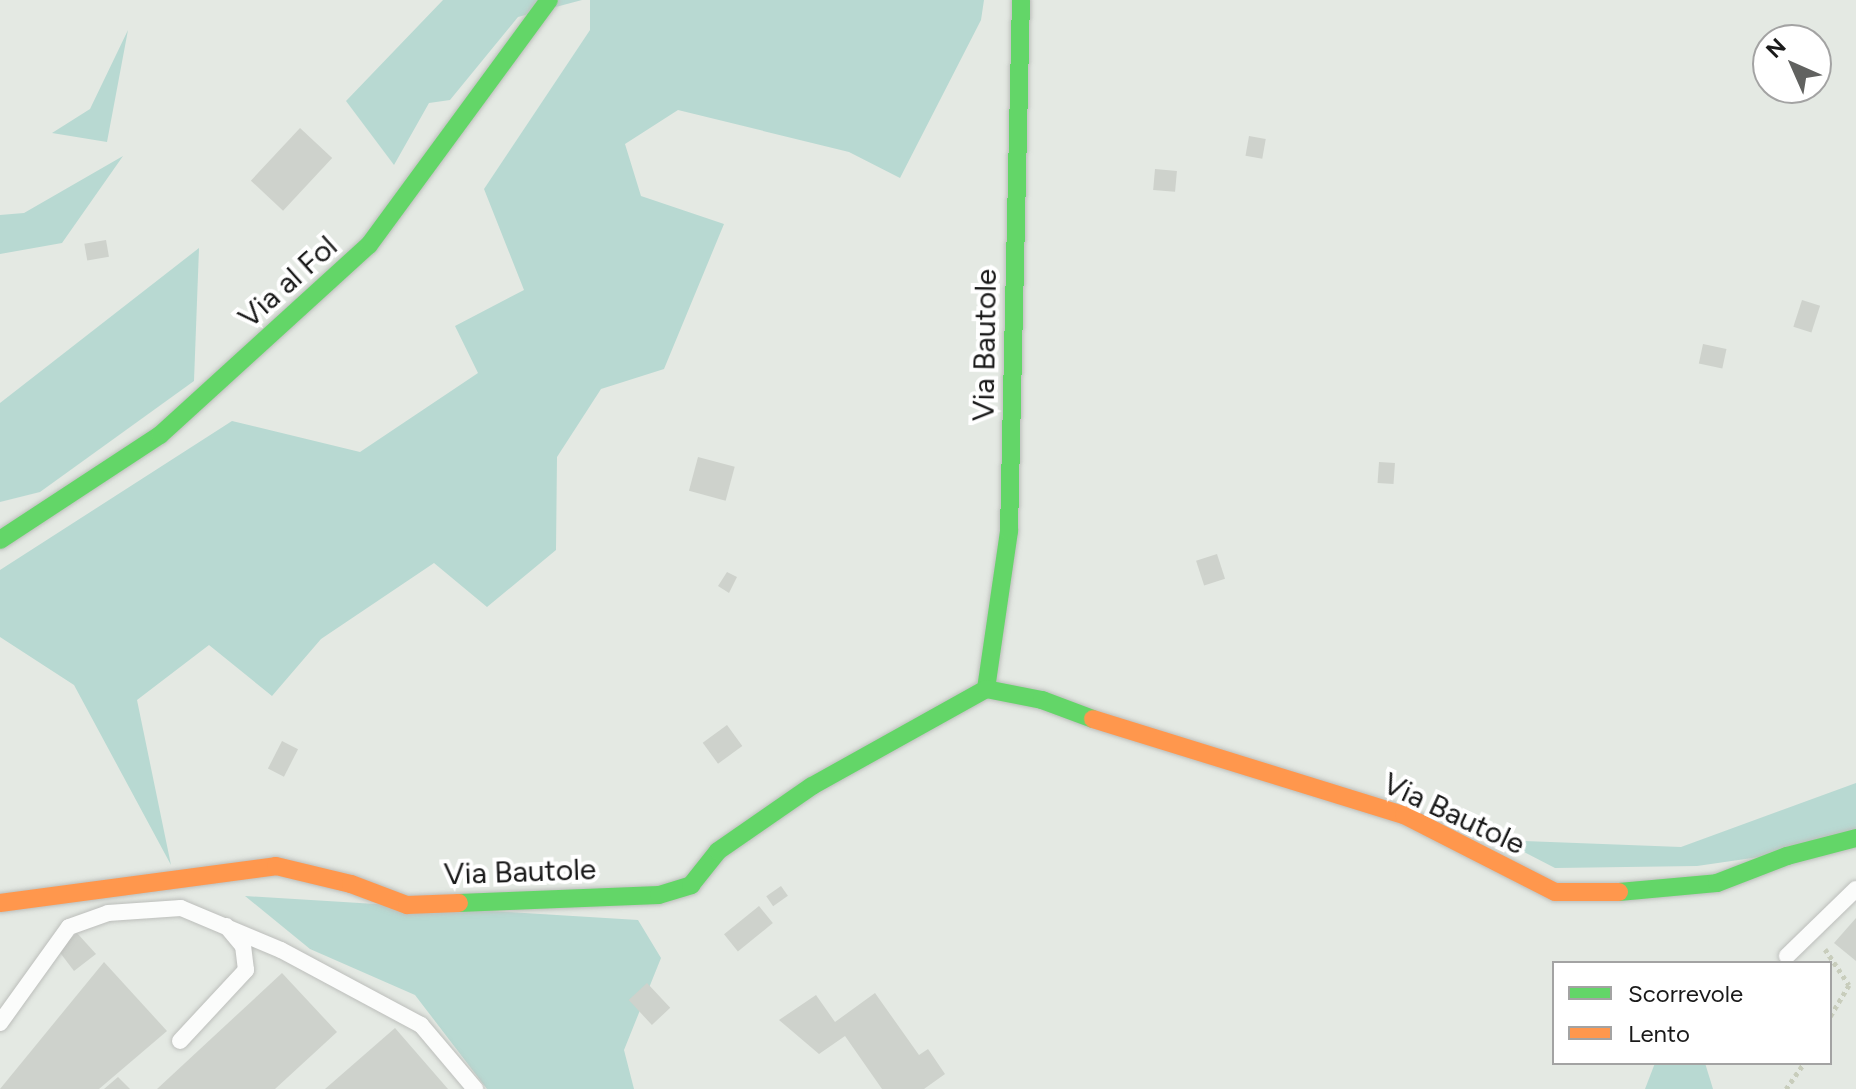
<!DOCTYPE html>
<html>
<head>
<meta charset="utf-8">
<style>
  body { margin:0 }
  #map { position:relative; width:1856px; height:1089px; overflow:hidden; background:#e4e9e3; font-family:Figtree,sans-serif }
  div>[style] { position:absolute }
  [style*='--x'] { left:calc(var(--x)*1px); top:calc(var(--y)*1px); width:calc(var(--w)*1px); rotate:calc(var(--a)*1deg) }
  .forest>* { inset:0; background:#b8d9d2 }
  .building>* { inset:0; background:#ced2cc; transform-origin:0 0 }
  .path>* { height:5px; margin-top:-2.5px; transform-origin:0; background:repeating-linear-gradient(90deg,#c8cdbc 0 4px,transparent 0 8px) }
  .roads { filter:drop-shadow(0 0 2px #bcbebb) drop-shadow(0 0 2px #bcbebb) }
  .lane>* { height:16px; margin:-8px; padding:0 8px; transform-origin:8px; border-radius:8px; background:#fbfcfb }
  .fast>* { height:18px; margin:-9px; padding:0 9px; transform-origin:9px; border-radius:9px; background:#63d668 }
  .slow>* { height:18px; margin:-9px; padding:0 9px; transform-origin:9px; border-radius:9px; background:#ff974d }
  span { translate:-50% -50%; white-space:nowrap; text-align:center; line-height:1.15; -webkit-text-stroke:8px #fff; paint-order:stroke }
  .street-label { font-size:30px; color:#1a1a1a }
  .legend { position:absolute; left:1552px; top:961px; width:280px; height:104px; box-sizing:border-box; background:#fff; border:2px solid #a3a3a3; margin:0; padding:10px 14px; list-style:none; font-size:24px; color:#1a1a1a }
  .legend li { display:flex; align-items:center; gap:16px; height:40px }
  .legend b { width:40px; border:2px solid #a3a3a3 }
  .north { position:absolute; left:1752px; top:24px; width:80px; height:80px; box-sizing:border-box; background:#fff; border:2px solid #a3a3a3; border-radius:50%; rotate:315deg; font-size:22px; font-weight:700; line-height:32px; text-align:center; color:#1a1a1a }
  .north::after { content:''; display:block; margin:auto; width:28px; height:36px; background:#616260; clip-path:polygon(50% 0,100% 100%,50% 72%,0 100%) }
</style>
</head>
<body>
<div id="map">
  <div class="forest">
    <i style="clip-path:polygon(443px 0,582px 0,518px 17px,450px 100px,429px 103px,394px 165px,346px 101px)"></i>
    <i style="clip-path:polygon(590px 0,984px 0,981px 20px,900px 178px,849px 152px,678px 110px,625px 144px,641px 196px,724px 224px,664px 369px,601px 389px,557px 457px,556px 550px,487px 607px,434px 563px,321px 639px,272px 696px,209px 645px,137px 700px,171px 865px,74px 685px,0 637px,0 570px,232px 421px,360px 452px,478px 373px,455px 326px,524px 290px,484px 189px,590px 30px)"></i>
    <i style="clip-path:polygon(128px 30px,107px 142px,52px 133px,90px 109px)"></i>
    <i style="clip-path:polygon(123px 156px,62px 243px,0 254px,0 215px,24px 213px)"></i>
    <i style="clip-path:polygon(199px 248px,194px 381px,40px 492px,0 502px,0 403px)"></i>
    <i style="clip-path:polygon(1856px 783px,1856px 843px,1697px 866px,1555px 868px,1501px 840px,1681px 847px)"></i>
    <i style="clip-path:polygon(245px 896px,638px 920px,661px 958px,624px 1050px,634px 1089px,487px 1089px,415px 995px,310px 949px)"></i>
    <i style="clip-path:polygon(1655px 1063px,1705px 1063px,1713px 1089px,1645px 1089px)"></i>
  </div>
  <div class="building">
    <i style="left:300px;top:128px;width:44px;height:72px;rotate:43deg"></i>
    <i style="left:1249px;top:136px;width:17px;height:20px;rotate:10deg"></i>
    <i style="left:1155px;top:169px;width:22px;height:21px;rotate:5deg"></i>
    <i style="left:106px;top:240px;width:17px;height:22px;rotate:80deg"></i>
    <i style="left:1802px;top:300px;width:19px;height:28px;rotate:18deg"></i>
    <i style="left:1703px;top:344px;width:24px;height:20px;rotate:12deg"></i>
    <i style="left:698px;top:457px;width:38px;height:35px;rotate:15deg"></i>
    <i style="left:1379px;top:462px;width:16px;height:21px;rotate:4deg"></i>
    <i style="left:1217px;top:554px;width:26px;height:22px;rotate:72deg"></i>
    <i style="clip-path:polygon(727px 572px,737px 577px,729px 593px,718px 586px)"></i>
    <i style="left:727px;top:725px;width:26px;height:30px;rotate:54deg"></i>
    <i style="left:282px;top:741px;width:18px;height:31px;rotate:27deg"></i>
    <i style="left:781px;top:886px;width:12px;height:18px;rotate:55deg"></i>
    <i style="left:759px;top:906px;width:22px;height:45px;rotate:51deg"></i>
    <i style="clip-path:polygon(1856px 918px,1856px 961px,1834px 943px)"></i>
    <i style="clip-path:polygon(77px 933px,96px 954px,74px 971px,58px 950px)"></i>
    <i style="clip-path:polygon(104px 962px,167px 1031px,99px 1089px,0 1089px)"></i>
    <i style="clip-path:polygon(282px 973px,337px 1032px,275px 1089px,157px 1089px)"></i>
    <i style="left:647px;top:983px;width:34px;height:25px;rotate:47deg"></i>
    <i style="clip-path:polygon(875px 993px,919px 1055px,928px 1049px,945px 1074px,924px 1089px,882px 1089px,845px 1036px,819px 1054px,779px 1020px,816px 995px,835px 1022px)"></i>
    <i style="clip-path:polygon(395px 1028px,448px 1089px,325px 1089px)"></i>
    <i style="clip-path:polygon(118px 1077px,130px 1089px,104px 1089px)"></i>
  </div>
  <div class="path">
    <i style="--x:1825;--y:949;--w:43;--a:56.3"></i>
    <i style="--x:1849;--y:985;--w:37;--a:121"></i>
    <i style="--x:1786;--y:1089;--w:32;--a:-55"></i>
  </div>
  <div class="roads">
    <div class="lane">
      <i style="--x:1787;--y:956;--w:96;--a:-44.2"></i>
      <i style="--x:0;--y:1023;--w:118;--a:-54.3"></i>
      <i style="--x:69;--y:927;--w:41;--a:-19.7"></i>
      <i style="--x:108;--y:913;--w:73;--a:-3.9"></i>
      <i style="--x:181;--y:908;--w:108;--a:22.8"></i>
      <i style="--x:281;--y:950;--w:159;--a:28.2"></i>
      <i style="--x:421;--y:1025;--w:84;--a:49.8"></i>
      <i style="--x:180;--y:1041;--w:97;--a:-47.1"></i>
      <i style="--x:246;--y:970;--w:24;--a:-97"></i>
      <i style="--x:243;--y:946;--w:26;--a:-130"></i>
    </div>
    <div class="fast">
      <i style="--x:0;--y:540;--w:191;--a:-33.3"></i>
      <i style="--x:160;--y:435;--w:282;--a:-42.3"></i>
      <i style="--x:369;--y:245;--w:304;--a:-53.7"></i>
      <i style="--x:986;--y:689;--w:160;--a:-81.7"></i>
      <i style="--x:1009;--y:531;--w:531;--a:-88.71"></i>
      <i style="--x:1619;--y:892;--w:98;--a:-5.2"></i>
      <i style="--x:1717;--y:883;--w:75;--a:-21.1"></i>
      <i style="--x:1787;--y:856;--w:71;--a:-14.6"></i>
      <i style="--x:459;--y:903;--w:200;--a:-2.3"></i>
      <i style="--x:659;--y:895;--w:34;--a:-17"></i>
      <i style="--x:691;--y:885;--w:43;--a:-51.5"></i>
      <i style="--x:718;--y:851;--w:114;--a:-34.7"></i>
      <i style="--x:812;--y:786;--w:199;--a:-29.1"></i>
      <i style="--x:986;--y:689;--w:57;--a:11.1"></i>
      <i style="--x:1042;--y:700;--w:54;--a:20.4"></i>
    </div>
    <div class="slow">
      <i style="--x:1093;--y:719;--w:325;--a:17.2"></i>
      <i style="--x:1404;--y:815;--w:169;--a:27"></i>
      <i style="--x:1555;--y:892;--w:64;--a:0"></i>
      <i style="--x:0;--y:903;--w:278;--a:-7.6"></i>
      <i style="--x:276;--y:866;--w:77;--a:13.5"></i>
      <i style="--x:351;--y:884;--w:60;--a:20.6"></i>
      <i style="--x:407;--y:905;--w:52;--a:-2.2"></i>
    </div>
  </div>
  <div class="street-label">
    <span style="left:288px;top:282px;rotate:-42deg">Via al Fol</span>
    <span style="left:985px;top:345px;rotate:-89deg">Via Bautole</span>
    <span style="left:1454px;top:814px;rotate:25deg">Via Bautole</span>
    <span style="left:520px;top:872px;rotate:-2deg">Via Bautole</span>
  </div>
  <ul class="legend">
  <li><b style="height:10px;background:#63d668"></b>Scorrevole</li>
  <li><b style="height:10px;background:#ff974d"></b>Lento</li>
  </ul>
  <div class="north">N</div>
</div>
</body>
</html>
